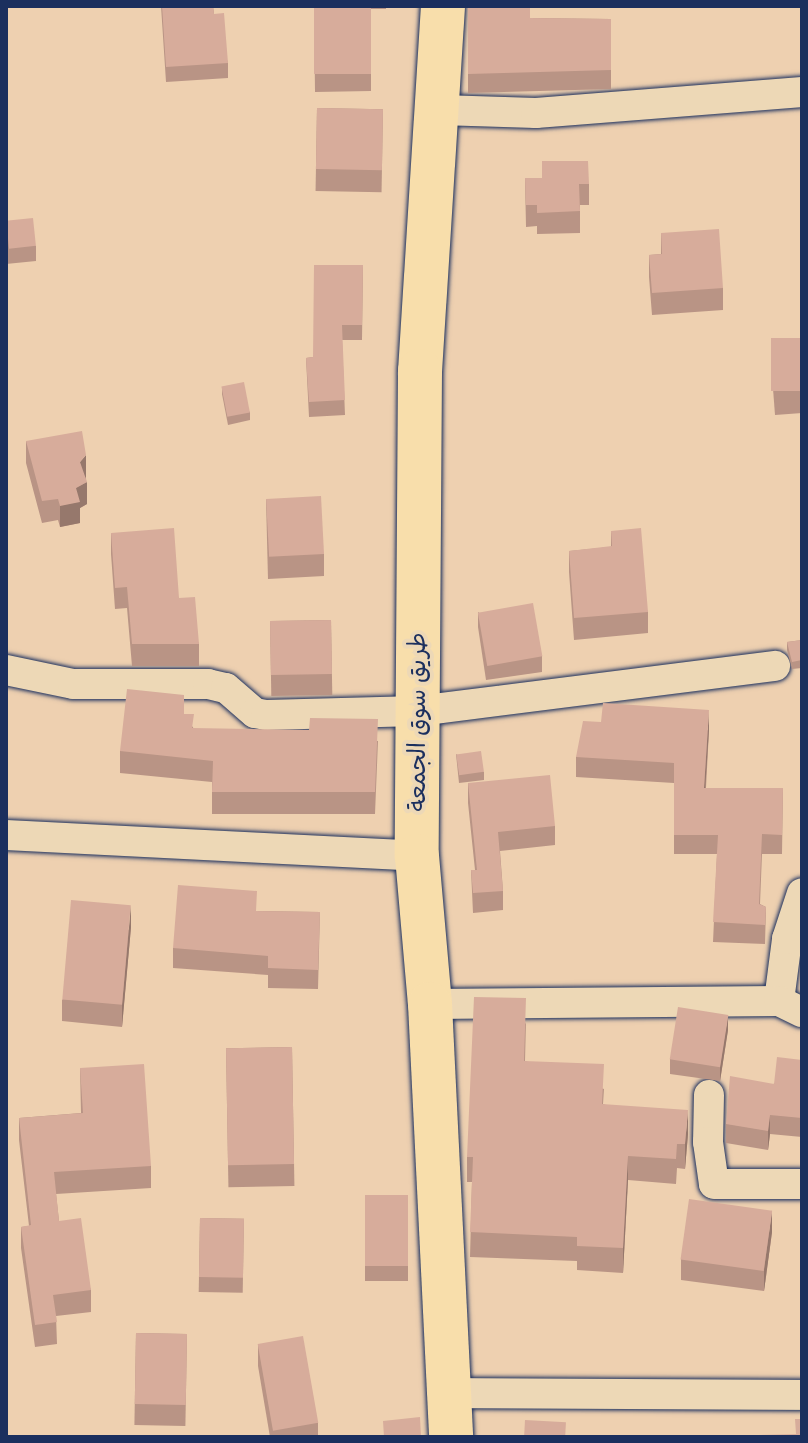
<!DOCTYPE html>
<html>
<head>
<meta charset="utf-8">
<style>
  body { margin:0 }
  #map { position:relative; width:808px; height:1443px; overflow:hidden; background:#eed0b0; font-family:Sriracha,"Playpen Sans Arabic",sans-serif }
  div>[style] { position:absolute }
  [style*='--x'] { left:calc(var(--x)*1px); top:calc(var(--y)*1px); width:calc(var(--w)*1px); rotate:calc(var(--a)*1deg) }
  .roads { filter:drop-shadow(0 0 2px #1b2f5e) drop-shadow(0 0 2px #1b2f5e) }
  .street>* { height:30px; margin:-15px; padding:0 15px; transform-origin:15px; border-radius:15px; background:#edd8b6 }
  .primary>* { height:44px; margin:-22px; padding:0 22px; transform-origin:22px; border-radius:22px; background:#f8deab }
  .wall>* { inset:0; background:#b99485; transform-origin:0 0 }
  .shaded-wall>* { inset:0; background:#96786c }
  .building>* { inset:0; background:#d7ac9b; transform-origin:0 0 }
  span { translate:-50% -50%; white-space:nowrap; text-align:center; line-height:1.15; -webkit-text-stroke:8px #edd8b6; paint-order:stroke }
  .street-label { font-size:24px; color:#1b2f5e }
  .frame { position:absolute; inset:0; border:8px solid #1b2f5e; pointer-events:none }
</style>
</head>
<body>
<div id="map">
  <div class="roads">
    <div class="street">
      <i style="--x:440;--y:110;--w:96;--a:1.8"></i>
      <i style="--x:536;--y:113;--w:267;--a:-4.5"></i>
      <i style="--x:6;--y:670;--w:68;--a:11.8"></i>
      <i style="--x:73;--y:684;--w:135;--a:0"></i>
      <i style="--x:208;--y:684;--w:18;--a:13"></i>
      <i style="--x:226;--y:688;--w:38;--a:41"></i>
      <i style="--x:255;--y:713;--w:11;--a:10"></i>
      <i style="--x:266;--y:715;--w:152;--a:-1.5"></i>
      <i style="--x:418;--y:711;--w:360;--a:-7.2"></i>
      <i style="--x:6;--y:835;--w:412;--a:2.9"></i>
      <i style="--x:779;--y:1001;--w:63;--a:-82.6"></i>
      <i style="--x:787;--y:939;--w:48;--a:-71.9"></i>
      <i style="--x:430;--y:1004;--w:349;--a:-0.5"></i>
      <i style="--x:779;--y:1001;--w:25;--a:26"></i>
      <i style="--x:709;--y:1095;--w:47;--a:91.2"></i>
      <i style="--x:708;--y:1142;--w:42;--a:81.9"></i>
      <i style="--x:714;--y:1184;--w:88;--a:0"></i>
      <i style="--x:450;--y:1393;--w:352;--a:0.3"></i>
    </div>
    <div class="primary">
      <i style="--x:443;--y:6;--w:366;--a:93.6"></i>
      <i style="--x:420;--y:371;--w:485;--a:90.4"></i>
      <i style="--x:417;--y:856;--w:149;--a:85"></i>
      <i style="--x:430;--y:1004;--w:434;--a:87.2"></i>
    </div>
  </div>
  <div class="wall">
    <i style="clip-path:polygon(161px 6px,213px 6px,214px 14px,228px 63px,228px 78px,166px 82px)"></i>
    <i style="clip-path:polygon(300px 6px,386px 6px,386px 9px,371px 9px,371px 91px,315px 92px,314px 7px,300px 8px)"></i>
    <i style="clip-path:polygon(468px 6px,530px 18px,611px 19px,611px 89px,468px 93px)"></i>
    <i style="left:317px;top:108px;width:66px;height:83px;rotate:1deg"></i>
    <i style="clip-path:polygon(525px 178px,542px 178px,589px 184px,589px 205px,580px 205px,580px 233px,537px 234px,537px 226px,526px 227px)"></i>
    <i style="clip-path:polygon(6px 221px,36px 246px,36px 261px,6px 264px)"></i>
    <i style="clip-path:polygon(661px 233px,723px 288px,723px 310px,652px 315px,649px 277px,649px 255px,661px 254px)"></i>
    <i style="clip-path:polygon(363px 265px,362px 340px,342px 340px,345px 415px,309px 417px,306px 358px,313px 357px)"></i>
    <i style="clip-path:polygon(802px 338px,802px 413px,775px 415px,771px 362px,771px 340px)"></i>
    <i style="clip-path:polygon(222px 387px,250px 412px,250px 420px,228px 425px,222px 394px)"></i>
    <i style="clip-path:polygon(26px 441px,86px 477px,87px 504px,80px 508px,80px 523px,60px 527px,58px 520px,42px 523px,26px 463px)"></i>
    <i style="clip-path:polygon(266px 499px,324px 554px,324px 576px,268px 579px)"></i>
    <i style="clip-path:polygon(611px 531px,648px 612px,648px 633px,574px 640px,569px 572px,569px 551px,611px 547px)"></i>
    <i style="clip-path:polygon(111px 533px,179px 598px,199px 644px,199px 666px,132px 666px,127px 608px,115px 609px,111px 554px)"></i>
    <i style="clip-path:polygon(478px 612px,542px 656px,542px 672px,486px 680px,478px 627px)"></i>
    <i style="left:331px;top:620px;width:75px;height:61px;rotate:89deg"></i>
    <i style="clip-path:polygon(802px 640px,802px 668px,792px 669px,787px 650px,787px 642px)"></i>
    <i style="clip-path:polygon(184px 714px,194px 729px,378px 741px,375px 814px,212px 814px,212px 782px,120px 773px,120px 751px)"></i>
    <i style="clip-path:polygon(709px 730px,706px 788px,783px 788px,782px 854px,762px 854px,760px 904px,766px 907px,765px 944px,713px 942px,717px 854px,674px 854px,674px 783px,576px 777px,576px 757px)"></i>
    <i style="clip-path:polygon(456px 754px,484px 772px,484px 780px,459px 783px)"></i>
    <i style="clip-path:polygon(468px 783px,555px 826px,555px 845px,500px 851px,503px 891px,503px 910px,473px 913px,471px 870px,475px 870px,468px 803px)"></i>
    <i style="clip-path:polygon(257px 911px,320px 912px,318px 989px,268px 988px,268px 975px,173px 968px,173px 948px)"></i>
    <i style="clip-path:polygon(131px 927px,122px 1027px,62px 1021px,62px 1000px)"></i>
    <i style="clip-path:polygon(526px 1022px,525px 1061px,604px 1089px,603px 1104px,688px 1134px,685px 1169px,677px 1168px,676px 1184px,628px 1180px,623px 1273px,577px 1270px,577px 1261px,470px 1257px,472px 1182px,467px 1182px,467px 1157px)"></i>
    <i style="clip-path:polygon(728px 1030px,720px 1081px,670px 1074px,670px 1059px)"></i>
    <i style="left:292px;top:1047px;width:139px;height:66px;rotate:89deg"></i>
    <i style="clip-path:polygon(802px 1060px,802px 1137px,770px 1134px,768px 1150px,726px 1143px,726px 1124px)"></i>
    <i style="clip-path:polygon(80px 1068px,151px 1166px,151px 1188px,56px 1194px,59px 1221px,91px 1290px,91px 1312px,56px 1316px,57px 1344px,35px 1347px,21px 1248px,21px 1227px,29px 1226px,19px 1140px,19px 1118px,81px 1113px)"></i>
    <i style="left:365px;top:1195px;width:43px;height:86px"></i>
    <i style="left:200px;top:1218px;width:44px;height:74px;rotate:1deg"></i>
    <i style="clip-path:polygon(772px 1232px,764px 1291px,681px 1280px,681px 1259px)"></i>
    <i style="left:136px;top:1333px;width:51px;height:92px;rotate:1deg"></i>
    <i style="clip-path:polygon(258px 1344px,318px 1423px,318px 1437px,270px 1437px,258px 1366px)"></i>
  </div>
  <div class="shaded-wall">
    <i style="clip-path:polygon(86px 455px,86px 477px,80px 483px,80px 462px)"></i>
    <i style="clip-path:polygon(87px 482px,87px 504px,80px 508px,80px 523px,60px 527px,60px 506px,76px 488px)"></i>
    <i style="clip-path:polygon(709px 710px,709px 730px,704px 807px,704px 788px)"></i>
    <i style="clip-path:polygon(131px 905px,131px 927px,122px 1027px,122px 1005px)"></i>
    <i style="clip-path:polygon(728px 1015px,728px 1030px,720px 1081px,720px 1066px)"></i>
    <i style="clip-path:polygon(688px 1110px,688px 1134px,685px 1169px,685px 1144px)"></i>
    <i style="clip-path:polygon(770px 1115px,770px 1134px,768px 1150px,768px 1131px)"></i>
    <i style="clip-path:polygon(628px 1156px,628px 1180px,623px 1273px,623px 1248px)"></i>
    <i style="clip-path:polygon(772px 1210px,772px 1232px,764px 1291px,764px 1270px)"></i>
  </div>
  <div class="building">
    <i style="clip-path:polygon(162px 6px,213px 6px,214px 14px,224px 13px,228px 63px,166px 67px)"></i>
    <i style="left:314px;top:6px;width:57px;height:68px"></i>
    <i style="clip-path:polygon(468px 6px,530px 6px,530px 18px,611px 19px,611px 70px,468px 74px)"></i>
    <i style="left:317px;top:108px;width:66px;height:61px;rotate:1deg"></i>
    <i style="clip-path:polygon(542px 161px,588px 161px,589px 184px,579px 184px,580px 211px,537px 213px,537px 205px,526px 205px,525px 178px,542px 178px)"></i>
    <i style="left:33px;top:218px;width:28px;height:27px;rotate:84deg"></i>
    <i style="clip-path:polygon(719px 229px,723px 288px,652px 293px,649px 255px,662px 254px,661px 233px)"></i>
    <i style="clip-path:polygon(314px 265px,363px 265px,362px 325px,342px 325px,345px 400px,309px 402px,306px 358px,313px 357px)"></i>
    <i style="left:802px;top:338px;width:53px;height:31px;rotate:90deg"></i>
    <i style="left:244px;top:382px;width:31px;height:23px;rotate:79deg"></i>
    <i style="clip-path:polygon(82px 431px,86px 455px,80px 462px,87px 482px,76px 488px,80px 502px,60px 506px,58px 499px,42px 501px,26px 441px)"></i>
    <i style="left:321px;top:496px;width:58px;height:55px;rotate:87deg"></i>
    <i style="clip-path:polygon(174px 528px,179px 598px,195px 597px,199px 644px,132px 644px,127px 587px,115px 588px,111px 533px)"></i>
    <i style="clip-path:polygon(641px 528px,648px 612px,574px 618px,569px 551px,612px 546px,611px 531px)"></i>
    <i style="left:533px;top:603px;width:54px;height:56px;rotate:80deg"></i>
    <i style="left:331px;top:620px;width:54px;height:61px;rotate:89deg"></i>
    <i style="clip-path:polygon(802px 640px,802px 660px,792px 662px,787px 642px)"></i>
    <i style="clip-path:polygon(127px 689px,184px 695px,184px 714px,194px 714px,192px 728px,309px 730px,310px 718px,378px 719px,375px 792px,212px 792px,213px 761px,120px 751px)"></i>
    <i style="clip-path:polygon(603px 703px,709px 710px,704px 788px,783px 788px,782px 835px,762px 834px,759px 904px,766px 907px,765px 925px,713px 922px,718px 835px,674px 835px,674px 763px,576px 757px,583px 721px,601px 722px)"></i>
    <i style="left:481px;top:751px;width:21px;height:25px;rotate:82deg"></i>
    <i style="clip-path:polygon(550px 775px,555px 826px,498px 832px,503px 891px,473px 893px,471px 870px,477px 870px,468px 783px)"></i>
    <i style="clip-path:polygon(178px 885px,257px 891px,256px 911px,320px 912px,318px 970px,268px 968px,268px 956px,173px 948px)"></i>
    <i style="left:71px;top:900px;width:60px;height:100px;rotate:5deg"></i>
    <i style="clip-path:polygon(474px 997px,526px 998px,524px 1061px,604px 1064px,602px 1104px,688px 1110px,685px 1144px,677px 1144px,676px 1159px,628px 1156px,623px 1248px,577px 1246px,577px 1237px,470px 1232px,473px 1157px,467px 1157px)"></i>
    <i style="left:678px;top:1007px;width:51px;height:53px;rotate:9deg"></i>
    <i style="left:292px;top:1047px;width:117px;height:66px;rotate:89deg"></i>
    <i style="clip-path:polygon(777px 1057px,802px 1060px,802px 1118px,770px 1115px,768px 1131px,726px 1124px,730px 1076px,774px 1084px)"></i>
    <i style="clip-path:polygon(144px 1064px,151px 1166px,54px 1172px,59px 1221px,81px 1218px,91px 1290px,53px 1295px,57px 1322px,35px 1325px,21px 1227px,31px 1225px,19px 1118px,83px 1113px,80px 1068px)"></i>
    <i style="left:365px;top:1195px;width:43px;height:71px"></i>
    <i style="left:689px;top:1199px;width:84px;height:61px;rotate:8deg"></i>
    <i style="left:200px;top:1218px;width:44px;height:59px;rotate:1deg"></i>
    <i style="left:136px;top:1333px;width:51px;height:71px;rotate:1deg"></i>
    <i style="left:303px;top:1336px;width:88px;height:46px;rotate:80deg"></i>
    <i style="clip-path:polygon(420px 1417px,421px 1437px,384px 1437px,383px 1421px)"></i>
    <i style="clip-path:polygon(795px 1419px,802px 1419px,802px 1437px,758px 1437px,758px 1435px,796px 1434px)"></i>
    <i style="left:525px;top:1420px;width:41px;height:17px;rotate:3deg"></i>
  </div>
  <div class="street-label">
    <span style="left:418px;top:722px;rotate:-90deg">طريق سوق الجمعة</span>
  </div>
  <div class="frame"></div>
</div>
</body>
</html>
